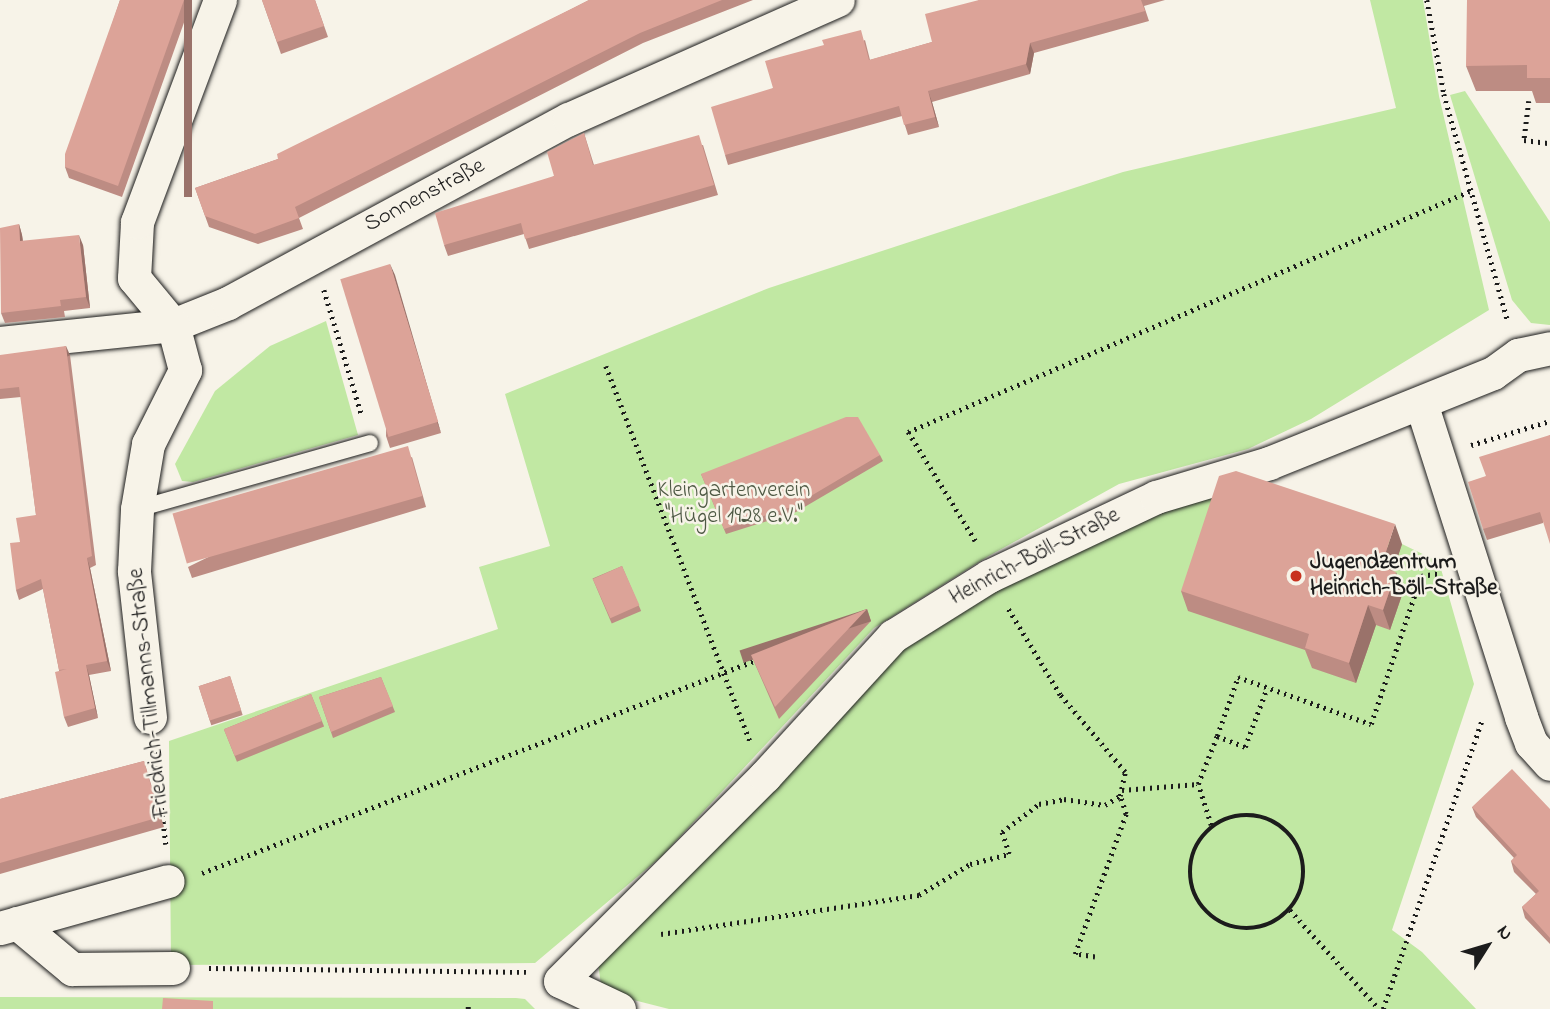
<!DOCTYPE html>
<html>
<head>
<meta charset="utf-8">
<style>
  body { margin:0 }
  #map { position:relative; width:1550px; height:1009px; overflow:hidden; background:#f7f3e8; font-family:"Indie Flower",sans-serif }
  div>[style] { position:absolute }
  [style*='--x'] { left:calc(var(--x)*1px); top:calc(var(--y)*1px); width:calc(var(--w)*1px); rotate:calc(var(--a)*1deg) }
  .green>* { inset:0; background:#c1e8a3 }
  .path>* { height:4.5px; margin-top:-2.25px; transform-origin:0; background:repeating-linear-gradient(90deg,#1c1c1c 0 2px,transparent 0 7px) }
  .path>.ring { margin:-2.25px; padding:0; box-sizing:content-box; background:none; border:4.5px solid #1c1c1c; border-radius:50% }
  .roads { filter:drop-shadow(0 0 2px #1c1c1c) drop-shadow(0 0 2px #1c1c1c) }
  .service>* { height:16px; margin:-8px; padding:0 8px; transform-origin:8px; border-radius:8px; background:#f7f3e8 }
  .minor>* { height:33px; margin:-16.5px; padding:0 16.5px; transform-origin:16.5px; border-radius:16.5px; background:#f7f3e8 }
  .wall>* { inset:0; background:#bd8c83; transform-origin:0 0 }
  .shaded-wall>* { inset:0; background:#9a726a; transform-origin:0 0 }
  .building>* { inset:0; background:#dca398; transform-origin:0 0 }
  .dots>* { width:19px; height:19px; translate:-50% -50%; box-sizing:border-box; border:4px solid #f7f3e8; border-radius:50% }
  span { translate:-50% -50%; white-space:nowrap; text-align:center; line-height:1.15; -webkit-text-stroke:5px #f7f3e8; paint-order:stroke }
  .street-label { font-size:23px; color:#1c1c1c }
  .park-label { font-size:23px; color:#4e5944 }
  .poi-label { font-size:23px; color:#1c1c1c; font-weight:700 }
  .left { translate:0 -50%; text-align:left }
  .north { position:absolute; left:1452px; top:911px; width:70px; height:70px; -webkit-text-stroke:5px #f7f3e8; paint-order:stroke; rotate:53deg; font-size:19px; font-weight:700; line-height:28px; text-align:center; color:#1c1c1c }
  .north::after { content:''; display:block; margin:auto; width:24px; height:32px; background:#1c1c1c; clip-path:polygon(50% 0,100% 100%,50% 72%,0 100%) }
</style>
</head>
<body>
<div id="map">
  <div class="green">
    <i style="clip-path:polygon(1370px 0,1423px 0,1439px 96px,1489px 310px,1311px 419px,1248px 449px,1119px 484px,987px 557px,874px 628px,662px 856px,535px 963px,171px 965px,169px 741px,498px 629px,479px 567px,550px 546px,505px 394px,769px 288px,1123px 172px,1396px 108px)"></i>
    <i style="clip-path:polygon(1465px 91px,1550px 222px,1550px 325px,1531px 323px,1512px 300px,1450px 95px)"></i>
    <i style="clip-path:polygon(326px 321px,358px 435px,193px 482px,182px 481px,175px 464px,215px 391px,270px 346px)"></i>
    <i style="clip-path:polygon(1229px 486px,1402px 544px,1439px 562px,1474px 684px,1392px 930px,1422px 952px,1476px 1009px,669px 1009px,602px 992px,598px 963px,889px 657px,949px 612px,1129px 527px)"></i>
    <i style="clip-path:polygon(0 997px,516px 998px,525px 999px,535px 1009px,0 1009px)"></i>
  </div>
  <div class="path">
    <i style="--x:1427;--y:0;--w:96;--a:79.7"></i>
    <i style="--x:1444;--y:94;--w:236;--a:74.3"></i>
    <i style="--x:1529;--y:101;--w:39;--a:97"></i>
    <i style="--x:1524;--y:140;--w:26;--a:7"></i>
    <i style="--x:324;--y:290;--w:132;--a:73.2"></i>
    <i style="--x:606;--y:366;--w:402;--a:69"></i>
    <i style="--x:1471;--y:445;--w:83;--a:-16.9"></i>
    <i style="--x:975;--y:541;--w:128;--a:-121.6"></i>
    <i style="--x:908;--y:432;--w:611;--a:-23.21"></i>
    <i style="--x:1217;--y:736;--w:63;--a:-70.4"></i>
    <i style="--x:1238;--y:677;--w:141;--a:19.5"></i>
    <i style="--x:1371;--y:724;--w:156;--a:-71.3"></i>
    <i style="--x:1421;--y:576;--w:18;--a:-9"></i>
    <i style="--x:155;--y:752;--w:93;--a:83.2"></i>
    <i style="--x:1122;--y:790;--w:76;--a:-4.5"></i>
    <i class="ring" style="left:1190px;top:815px;width:109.5px;height:109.5px"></i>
    <i style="--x:1211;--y:825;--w:43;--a:-107.6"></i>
    <i style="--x:1198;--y:784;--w:52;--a:-68.4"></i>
    <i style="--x:1217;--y:736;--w:30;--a:21"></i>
    <i style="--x:1245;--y:747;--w:63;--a:-69.6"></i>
    <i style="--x:202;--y:873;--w:597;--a:-21.02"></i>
    <i style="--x:1290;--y:910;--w:133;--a:48"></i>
    <i style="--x:661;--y:934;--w:261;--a:-8.6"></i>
    <i style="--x:919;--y:895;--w:60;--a:-31.3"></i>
    <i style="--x:970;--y:864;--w:40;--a:-14.4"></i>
    <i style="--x:1009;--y:854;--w:23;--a:-108"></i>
    <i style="--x:1002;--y:832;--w:46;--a:-37.1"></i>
    <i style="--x:1039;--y:804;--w:25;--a:-11"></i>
    <i style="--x:1064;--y:799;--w:41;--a:8.3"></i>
    <i style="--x:1105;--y:805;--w:17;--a:-31"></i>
    <i style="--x:1120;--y:796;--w:25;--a:-78"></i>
    <i style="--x:1125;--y:772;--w:101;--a:-130.2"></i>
    <i style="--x:1060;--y:695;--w:103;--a:-121.1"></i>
    <i style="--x:1095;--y:957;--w:20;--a:-171"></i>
    <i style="--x:1075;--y:954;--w:149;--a:-70"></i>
    <i style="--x:1126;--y:814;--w:19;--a:-108"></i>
    <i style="--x:209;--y:968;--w:317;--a:0.7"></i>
    <i style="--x:468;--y:1009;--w:4;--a:-90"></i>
    <i style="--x:1383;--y:1009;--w:305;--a:-71.1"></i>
  </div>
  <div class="roads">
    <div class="service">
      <i style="--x:137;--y:509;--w:242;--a:-15.8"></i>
    </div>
    <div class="minor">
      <i style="--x:0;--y:343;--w:174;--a:-5.9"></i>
      <i style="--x:173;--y:325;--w:59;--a:-21.8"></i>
      <i style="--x:228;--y:303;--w:387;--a:-28.4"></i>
      <i style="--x:569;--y:119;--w:294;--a:-23.9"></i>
      <i style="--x:1421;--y:403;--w:330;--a:72.3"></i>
      <i style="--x:1521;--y:717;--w:28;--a:69"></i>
      <i style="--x:1531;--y:743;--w:28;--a:48"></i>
      <i style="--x:150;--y:717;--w:147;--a:-96.3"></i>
      <i style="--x:134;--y:571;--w:62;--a:-87.2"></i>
      <i style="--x:137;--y:509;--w:66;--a:-80.4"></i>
      <i style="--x:148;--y:444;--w:83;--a:-63.4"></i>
      <i style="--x:185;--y:370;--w:47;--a:-104.9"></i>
      <i style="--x:173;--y:325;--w:61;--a:-129.7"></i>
      <i style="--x:134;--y:278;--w:56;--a:-86.9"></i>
      <i style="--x:137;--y:222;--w:237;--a:-69.5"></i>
      <i style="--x:17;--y:923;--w:72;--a:39.9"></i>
      <i style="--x:72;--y:969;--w:101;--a:-0.6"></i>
      <i style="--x:0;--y:928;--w:174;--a:-15.6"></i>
      <i style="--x:619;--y:1009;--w:65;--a:-154.6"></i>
      <i style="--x:560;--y:981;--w:290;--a:-45"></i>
      <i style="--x:765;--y:776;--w:190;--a:-47.6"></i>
      <i style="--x:893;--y:636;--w:113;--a:-32"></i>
      <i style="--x:989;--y:576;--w:185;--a:-25.3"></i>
      <i style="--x:1156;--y:497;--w:118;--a:-16.7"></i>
      <i style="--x:1269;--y:463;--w:241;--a:-21.9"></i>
      <i style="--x:1493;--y:373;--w:31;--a:-36"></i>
      <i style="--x:1518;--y:355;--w:33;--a:-12"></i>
    </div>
  </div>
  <div class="wall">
    <i style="clip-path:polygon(120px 0,192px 0,122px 197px,69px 178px,65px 167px)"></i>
    <i style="clip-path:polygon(262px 0,315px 0,328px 37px,281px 54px)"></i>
    <i style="clip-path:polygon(589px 0,753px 0,643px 43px,299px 218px,303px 229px,258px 244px,209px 227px,195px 188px,278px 159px)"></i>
    <i style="clip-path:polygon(979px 0,1165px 0,1144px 6px,1149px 21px,1034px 53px,1030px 74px,932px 102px,939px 127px,908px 135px,902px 116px,728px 165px,725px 155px,773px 88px,865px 40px,870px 60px,932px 42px)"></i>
    <i style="clip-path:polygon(1550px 0,1550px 103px,1536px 103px,1532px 91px,1476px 91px,1466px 66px)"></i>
    <i style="clip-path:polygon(584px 133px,594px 165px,703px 145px,718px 195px,529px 249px,524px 234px,448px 256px,444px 245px,554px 176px)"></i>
    <i style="clip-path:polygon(19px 224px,22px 235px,23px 241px,83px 245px,90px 308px,64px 311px,65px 317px,5px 323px,1px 313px)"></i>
    <i style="clip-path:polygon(390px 264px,441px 433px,390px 448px,386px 436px)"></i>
    <i style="clip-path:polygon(0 355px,70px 355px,96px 565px,90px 568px,111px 671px,89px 675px,98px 718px,68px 727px,64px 717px,59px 670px,43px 589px,19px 600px,16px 590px,20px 542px,36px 515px,21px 397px,0 399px)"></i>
    <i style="clip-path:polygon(1550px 435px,1543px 523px,1487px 540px,1483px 529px,1486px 476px)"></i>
    <i style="clip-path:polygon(880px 455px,883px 461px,796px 512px,726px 534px,701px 474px)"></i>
    <i style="clip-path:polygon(412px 457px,426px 507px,192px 578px,188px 567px)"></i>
    <i style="clip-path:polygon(1402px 544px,1393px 571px,1403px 592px,1390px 630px,1376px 625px,1356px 683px,1312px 668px,1305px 650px,1188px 611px,1181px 591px)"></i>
    <i style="left:622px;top:566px;width:49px;height:32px;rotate:67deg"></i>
    <i style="clip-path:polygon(867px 609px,871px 621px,779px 719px,751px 655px)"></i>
    <i style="left:230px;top:676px;width:41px;height:33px;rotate:72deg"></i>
    <i style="clip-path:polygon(381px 677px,395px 712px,333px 738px,319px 697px)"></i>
    <i style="left:311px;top:694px;width:35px;height:94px;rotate:68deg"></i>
    <i style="clip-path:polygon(144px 761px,164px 827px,0 874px,0 799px)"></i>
    <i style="clip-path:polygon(1472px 807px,1550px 809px,1550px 944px,1525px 918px,1522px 907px,1536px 894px,1514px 872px,1511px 861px,1514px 858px,1476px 817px)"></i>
  </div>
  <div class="shaded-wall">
    <i style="left:184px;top:0;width:8px;height:197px"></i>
    <i style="clip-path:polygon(1030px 43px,1034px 53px,1030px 74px,1026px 64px)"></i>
    <i style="clip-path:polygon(928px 91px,932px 102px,939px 127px,935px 117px)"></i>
    <i style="clip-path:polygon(19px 224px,22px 235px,24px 252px,20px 241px)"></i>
    <i style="clip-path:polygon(79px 235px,83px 245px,90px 308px,86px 297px)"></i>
    <i style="clip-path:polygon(390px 264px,395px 275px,441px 433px,437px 422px)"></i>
    <i style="left:66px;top:346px;width:10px;height:212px;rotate:66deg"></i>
    <i style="clip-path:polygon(1395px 524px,1402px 544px,1388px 587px,1381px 567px)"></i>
    <i style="clip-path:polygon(87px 558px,90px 568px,111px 671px,107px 661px)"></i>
    <i style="clip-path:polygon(1396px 572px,1403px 592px,1390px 630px,1383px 610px)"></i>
    <i style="clip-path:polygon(1368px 605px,1376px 625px,1356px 683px,1349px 663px)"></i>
    <i style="left:867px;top:609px;width:13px;height:134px;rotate:72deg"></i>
    <i style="clip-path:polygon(86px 665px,89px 675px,98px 718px,95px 708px)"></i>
  </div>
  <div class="building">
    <i style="clip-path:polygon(120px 0,184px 0,118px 186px,65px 167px,65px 154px)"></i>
    <i style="clip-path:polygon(262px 0,315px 0,324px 26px,277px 42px)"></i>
    <i style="clip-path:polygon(589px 0,722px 0,640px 33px,295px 207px,299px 218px,255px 234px,205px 216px,195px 188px,278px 159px,277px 154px)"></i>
    <i style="clip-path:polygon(979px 0,1141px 0,1145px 11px,1030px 43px,1026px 64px,928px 91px,935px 117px,904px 125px,899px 106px,725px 155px,711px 107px,773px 88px,765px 61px,824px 45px,822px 40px,861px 30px,869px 60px,932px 42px,925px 14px)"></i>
    <i style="clip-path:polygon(1467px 0,1550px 0,1550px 78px,1527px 78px,1527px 65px,1466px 66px)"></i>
    <i style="clip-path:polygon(584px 133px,593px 165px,699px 135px,714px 185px,525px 239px,521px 223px,444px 245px,435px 213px,554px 176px,547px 152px)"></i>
    <i style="clip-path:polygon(19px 224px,20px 241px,79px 235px,86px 297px,60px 300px,61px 306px,1px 313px,0 228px)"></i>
    <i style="left:390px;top:264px;width:165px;height:52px;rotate:73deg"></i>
    <i style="clip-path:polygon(66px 346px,92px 556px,87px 558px,107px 661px,86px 665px,95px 708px,64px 717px,55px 672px,67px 669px,59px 670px,41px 579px,16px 590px,10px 543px,20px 542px,16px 518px,36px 515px,19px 387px,0 389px,0 355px)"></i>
    <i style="clip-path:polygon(846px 417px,858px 417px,880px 455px,794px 506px,724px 529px,701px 474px)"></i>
    <i style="clip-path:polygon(1550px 435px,1550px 544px,1540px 512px,1483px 529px,1468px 482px,1486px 476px,1479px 457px)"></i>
    <i style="left:408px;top:446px;width:52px;height:245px;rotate:74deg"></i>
    <i style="clip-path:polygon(1236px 471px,1395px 524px,1381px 567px,1396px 572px,1383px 610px,1368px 605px,1349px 663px,1305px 648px,1309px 634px,1181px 591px,1219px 476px)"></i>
    <i style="left:622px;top:566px;width:43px;height:32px;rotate:66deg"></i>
    <i style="clip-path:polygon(867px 609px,775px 707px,751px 655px)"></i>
    <i style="left:230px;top:676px;width:36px;height:33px;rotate:72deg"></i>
    <i style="clip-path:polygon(381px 677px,393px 706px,331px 732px,319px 697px)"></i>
    <i style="left:311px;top:694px;width:29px;height:94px;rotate:68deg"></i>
    <i style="clip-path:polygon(144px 761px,160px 817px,0 863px,0 799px)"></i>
    <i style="clip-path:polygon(1512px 769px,1550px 809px,1550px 938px,1522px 907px,1539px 891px,1511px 861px,1517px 855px,1472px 807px)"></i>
    <i style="clip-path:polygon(163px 998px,213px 1001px,213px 1009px,162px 1009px)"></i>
  </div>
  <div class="dots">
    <i style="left:1296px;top:576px;background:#c8321e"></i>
  </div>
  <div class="street-label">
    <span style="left:425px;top:196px;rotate:-28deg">Sonnenstraße</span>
    <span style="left:1035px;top:557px;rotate:-27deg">Heinrich-Böll-Straße</span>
    <span style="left:150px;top:693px;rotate:-96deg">Friedrich-Tillmanns-Straße</span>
  </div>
  <div class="park-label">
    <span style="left:734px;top:504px">Kleingartenverein<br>"Hügel 1928 e.V."</span>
  </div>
  <div class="poi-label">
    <span class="left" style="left:1310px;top:576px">Jugendzentrum<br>Heinrich-Böll-Straße</span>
  </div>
  <div class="north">N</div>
</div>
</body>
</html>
